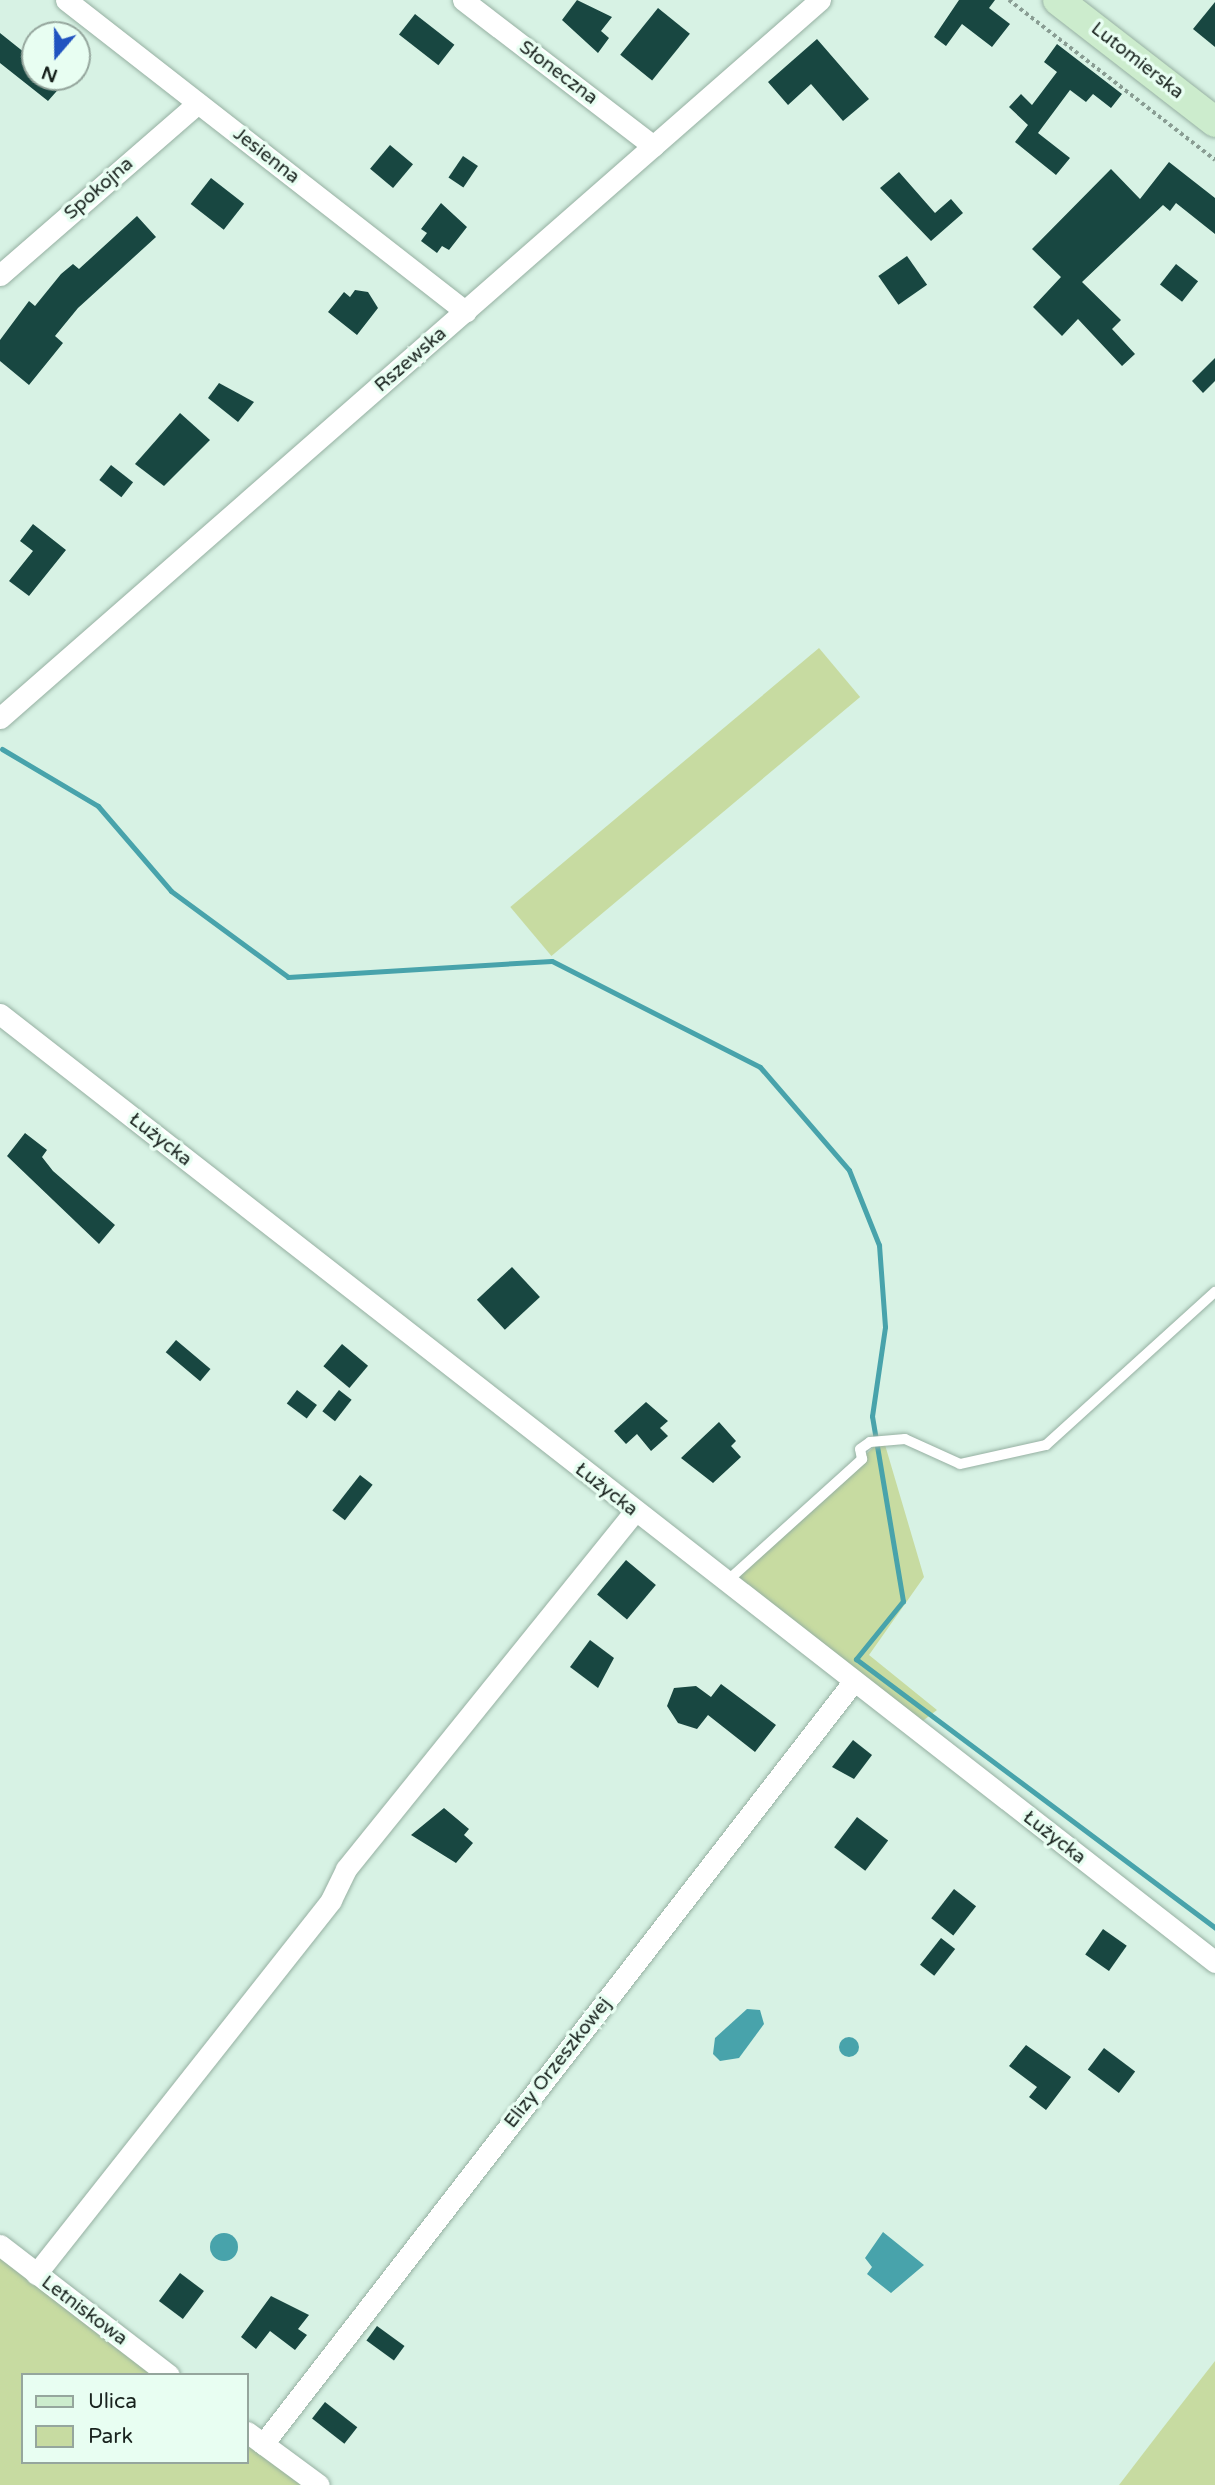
<!DOCTYPE html>
<html>
<head>
<meta charset="utf-8">
<style>
  body { margin:0 }
  #map { position:relative; width:1215px; height:2485px; overflow:hidden; background:#d7f2e4; font-family:"Varela Round",sans-serif }
  div>[style] { position:absolute }
  [style*='--x'] { left:calc(var(--x)*1px); top:calc(var(--y)*1px); width:calc(var(--w)*1px); rotate:calc(var(--a)*1deg) }
  .green>* { inset:0; background:#c7dba1; transform-origin:0 0 }
  .water>* { inset:0; background:#48a3ab }
  .round { border-radius:50% }
  .stream>* { height:5px; margin:-2.5px; padding:0 2.5px; transform-origin:2.5px; border-radius:2.5px; background:#48a3ab }
  .building>* { inset:0; background:#184741; transform-origin:0 0 }
  .path>* { height:3.5px; margin-top:-1.75px; transform-origin:0; background:repeating-linear-gradient(90deg,#899d93 0 3.5px,transparent 0 7px) }
  .roads { filter:drop-shadow(0 0 2px #96b0a2) drop-shadow(0 0 2px #96b0a2) }
  .lane>* { height:10px; margin:-5px; padding:0 5px; transform-origin:5px; border-radius:5px; background:#fff }
  .street>* { height:21px; margin:-10.5px; padding:0 10.5px; transform-origin:10.5px; border-radius:10.5px; background:#fff }
  .secondary>* { height:30px; margin:-15px; padding:0 15px; transform-origin:15px; border-radius:15px; background:#cceccd }
  span { translate:-50% -50%; white-space:nowrap; text-align:center; line-height:1.15; -webkit-text-stroke:7px #e8fef2; paint-order:stroke }
  .street-label { font-size:19px; color:#19231e }
  .legend { position:absolute; left:21px; top:2373px; width:228px; height:91px; box-sizing:border-box; background:#e8fef2; border:2px solid #95a69d; margin:0; padding:9px 12px; list-style:none; font-size:21px; color:#19231e }
  .legend li { display:flex; align-items:center; gap:14px; height:35px }
  .legend b { width:35px; border:2px solid #95a69d }
  .north { position:absolute; left:21px; top:21px; width:70px; height:70px; box-sizing:border-box; background:#e8fef2; border:2px solid #95a69d; border-radius:50%; rotate:200deg; font-size:19px; font-weight:700; line-height:28px; text-align:center; color:#19231e }
  .north::after { content:''; display:block; margin:auto; width:24px; height:32px; background:#2053c0; clip-path:polygon(50% 0,100% 100%,50% 72%,0 100%) }
</style>
</head>
<body>
<div id="map">
  <div class="green">
    <i style="left:819px;top:648px;width:64px;height:403px;rotate:50deg"></i>
    <i style="clip-path:polygon(883px 1438px,924px 1577px,869px 1655px,937px 1710px,920px 1723px,735px 1581px)"></i>
    <i style="clip-path:polygon(0 2257px,154px 2375px,23px 2375px,23px 2462px,247px 2462px,247px 2442px,305px 2485px,0 2485px)"></i>
    <i style="clip-path:polygon(1215px 2361px,1215px 2485px,1119px 2485px,1162px 2429px)"></i>
  </div>
  <div class="water">
    <i style="clip-path:polygon(747px 2009px,760px 2010px,764px 2024px,739px 2058px,720px 2061px,713px 2054px,715px 2038px)"></i>
    <i class="round" style="left:839px;top:2037px;width:20px;height:20px"></i>
    <i style="clip-path:polygon(883px 2232px,924px 2265px,891px 2293px,867px 2274px,872px 2267px,865px 2258px)"></i>
    <i class="round" style="left:210px;top:2233px;width:28px;height:28px"></i>
  </div>
  <div class="stream">
    <i style="--x:2;--y:749;--w:112;--a:30.7"></i>
    <i style="--x:98;--y:806;--w:112;--a:49.3"></i>
    <i style="--x:171;--y:891;--w:145;--a:36.3"></i>
    <i style="--x:288;--y:977;--w:264;--a:-3.5"></i>
    <i style="--x:552;--y:961;--w:233;--a:27"></i>
    <i style="--x:760;--y:1067;--w:136;--a:49.2"></i>
    <i style="--x:849;--y:1170;--w:81;--a:68.2"></i>
    <i style="--x:879;--y:1245;--w:82;--a:85.8"></i>
    <i style="--x:885;--y:1327;--w:90;--a:98.3"></i>
    <i style="--x:872;--y:1416;--w:188;--a:80.5"></i>
    <i style="--x:903;--y:1601;--w:75;--a:129"></i>
    <i style="--x:856;--y:1659;--w:449;--a:36.8"></i>
  </div>
  <div class="building">
    <i style="clip-path:polygon(577px 0,612px 17px,601px 31px,609px 38px,598px 53px,562px 20px)"></i>
    <i style="clip-path:polygon(959px 0,995px 0,989px 8px,1010px 24px,992px 47px,962px 24px,946px 46px,934px 37px)"></i>
    <i style="clip-path:polygon(1215px 2px,1215px 47px,1193px 29px)"></i>
    <i style="left:658px;top:8px;width:41px;height:60px;rotate:39deg"></i>
    <i style="left:415px;top:14px;width:50px;height:26px;rotate:38deg"></i>
    <i style="clip-path:polygon(0 33px,35px 61px,35px 77px,63px 84px,48px 101px,0 63px)"></i>
    <i style="clip-path:polygon(817px 39px,869px 99px,843px 121px,811px 84px,788px 105px,768px 82px)"></i>
    <i style="clip-path:polygon(1057px 44px,1122px 94px,1111px 108px,1093px 94px,1086px 102px,1070px 90px,1038px 133px,1070px 158px,1056px 175px,1015px 142px,1028px 125px,1009px 107px,1021px 94px,1032px 105px,1057px 72px,1044px 62px)"></i>
    <i style="left:390px;top:145px;width:30px;height:31px;rotate:40deg"></i>
    <i style="left:463px;top:156px;width:18px;height:26px;rotate:34deg"></i>
    <i style="clip-path:polygon(1169px 162px,1215px 198px,1215px 234px,1176px 203px,1170px 211px,1163px 205px,1082px 282px,1121px 320px,1112px 329px,1135px 354px,1122px 366px,1078px 319px,1062px 336px,1033px 307px,1061px 277px,1032px 249px,1111px 169px,1140px 199px)"></i>
    <i style="clip-path:polygon(899px 172px,935px 213px,951px 199px,963px 213px,931px 241px,880px 188px)"></i>
    <i style="left:211px;top:178px;width:42px;height:33px;rotate:38deg"></i>
    <i style="clip-path:polygon(441px 203px,467px 227px,449px 250px,442px 246px,437px 253px,421px 241px,427px 233px,421px 229px)"></i>
    <i style="clip-path:polygon(137px 216px,156px 237px,78px 308px,55px 336px,63px 343px,29px 385px,0 361px,0 340px,29px 301px,35px 306px,61px 274px,73px 264px,79px 269px)"></i>
    <i style="left:907px;top:256px;width:35px;height:35px;rotate:55deg"></i>
    <i style="left:1176px;top:264px;width:28px;height:26px;rotate:38deg"></i>
    <i style="clip-path:polygon(355px 290px,368px 292px,378px 308px,357px 335px,328px 312px,344px 292px,350px 297px)"></i>
    <i style="clip-path:polygon(1215px 358px,1215px 381px,1203px 393px,1192px 381px)"></i>
    <i style="clip-path:polygon(219px 383px,254px 402px,238px 422px,208px 398px)"></i>
    <i style="clip-path:polygon(180px 413px,210px 440px,164px 486px,135px 464px)"></i>
    <i style="left:111px;top:465px;width:28px;height:19px;rotate:38deg"></i>
    <i style="clip-path:polygon(33px 524px,66px 550px,29px 596px,9px 581px,33px 551px,20px 541px)"></i>
    <i style="clip-path:polygon(25px 1133px,47px 1150px,42px 1157px,53px 1171px,115px 1225px,99px 1244px,7px 1156px)"></i>
    <i style="left:512px;top:1267px;width:41px;height:48px;rotate:47deg"></i>
    <i style="left:176px;top:1340px;width:45px;height:16px;rotate:40deg"></i>
    <i style="left:342px;top:1344px;width:34px;height:29px;rotate:40deg"></i>
    <i style="left:297px;top:1390px;width:25px;height:17px;rotate:37deg"></i>
    <i style="left:339px;top:1390px;width:16px;height:27px;rotate:38deg"></i>
    <i style="clip-path:polygon(646px 1402px,668px 1421px,660px 1428px,668px 1436px,651px 1451px,637px 1434px,626px 1444px,614px 1431px)"></i>
    <i style="clip-path:polygon(719px 1422px,736px 1441px,731px 1446px,741px 1457px,713px 1483px,681px 1458px)"></i>
    <i style="left:360px;top:1475px;width:16px;height:45px;rotate:38deg"></i>
    <i style="left:626px;top:1560px;width:39px;height:45px;rotate:40deg"></i>
    <i style="clip-path:polygon(590px 1640px,614px 1658px,598px 1688px,570px 1667px)"></i>
    <i style="clip-path:polygon(721px 1684px,776px 1725px,755px 1752px,708px 1715px,697px 1729px,678px 1723px,667px 1706px,674px 1688px,696px 1686px,711px 1697px)"></i>
    <i style="clip-path:polygon(853px 1740px,872px 1755px,854px 1779px,832px 1767px)"></i>
    <i style="clip-path:polygon(444px 1808px,469px 1829px,464px 1835px,473px 1843px,456px 1863px,411px 1835px)"></i>
    <i style="left:857px;top:1817px;width:39px;height:38px;rotate:37deg"></i>
    <i style="left:954px;top:1889px;width:28px;height:37px;rotate:38deg"></i>
    <i style="left:1103px;top:1929px;width:29px;height:31px;rotate:35deg"></i>
    <i style="left:941px;top:1938px;width:18px;height:34px;rotate:38deg"></i>
    <i style="clip-path:polygon(1026px 2045px,1071px 2077px,1046px 2110px,1029px 2097px,1037px 2087px,1009px 2066px)"></i>
    <i style="left:1104px;top:2048px;width:39px;height:27px;rotate:37deg"></i>
    <i style="left:180px;top:2273px;width:30px;height:35px;rotate:37deg"></i>
    <i style="clip-path:polygon(271px 2296px,309px 2315px,298px 2329px,307px 2335px,295px 2350px,270px 2331px,256px 2349px,241px 2337px)"></i>
    <i style="left:377px;top:2326px;width:34px;height:18px;rotate:36deg"></i>
    <i style="left:325px;top:2402px;width:41px;height:21px;rotate:38deg"></i>
  </div>
  <div class="path">
    <i style="--x:1009;--y:0;--w:261;--a:37.8"></i>
  </div>
  <div class="roads">
    <div class="lane">
      <i style="--x:725;--y:1583;--w:185;--a:-42.1"></i>
      <i style="--x:862;--y:1459;--w:10;--a:-101"></i>
      <i style="--x:860;--y:1449;--w:12;--a:-35"></i>
      <i style="--x:870;--y:1442;--w:35;--a:-5"></i>
      <i style="--x:905;--y:1439;--w:60;--a:24.4"></i>
      <i style="--x:960;--y:1464;--w:88;--a:-12.5"></i>
      <i style="--x:1046;--y:1445;--w:228;--a:-42.2"></i>
    </div>
    <div class="street">
      <i style="--x:66;--y:0;--w:507;--a:37.95"></i>
      <i style="--x:463;--y:0;--w:240;--a:37.5"></i>
      <i style="--x:0;--y:275;--w:262;--a:-41"></i>
      <i style="--x:0;--y:718;--w:1090;--a:-41.21"></i>
      <i style="--x:0;--y:1014;--w:1541;--a:37.96"></i>
      <i style="--x:0;--y:2245;--w:213;--a:37.6"></i>
      <i style="--x:36;--y:2274;--w:476;--a:-51.7"></i>
      <i style="--x:331;--y:1900;--w:34;--a:-64"></i>
      <i style="--x:346;--y:1869;--w:459;--a:-51.1"></i>
      <i style="--x:247;--y:2432;--w:89;--a:36.4"></i>
      <i style="--x:263;--y:2444;--w:964;--a:-52.25"></i>
    </div>
    <div class="secondary">
      <i style="--x:1058;--y:0;--w:199;--a:37.8"></i>
    </div>
  </div>
  <div class="street-label">
    <span style="left:1137px;top:61px;rotate:38deg">Lutomierska</span>
    <span style="left:558px;top:73px;rotate:37deg">Słoneczna</span>
    <span style="left:266px;top:156px;rotate:38deg">Jesienna</span>
    <span style="left:99px;top:189px;rotate:-41deg">Spokojna</span>
    <span style="left:411px;top:360px;rotate:-41deg">Rszewska</span>
    <span style="left:160px;top:1140px;rotate:38deg">Łużycka</span>
    <span style="left:606px;top:1490px;rotate:38deg">Łużycka</span>
    <span style="left:1054px;top:1838px;rotate:38deg">Łużycka</span>
    <span style="left:558px;top:2063px;rotate:-52deg">Elizy Orzeszkowej</span>
    <span style="left:84px;top:2311px;rotate:37deg">Letniskowa</span>
  </div>
  <ul class="legend">
  <li><b style="height:9px;background:#cceccd"></b>Ulica</li>
  <li><b style="height:19px;background:#c7dba1"></b>Park</li>
  </ul>
  <div class="north">N</div>
</div>
</body>
</html>
